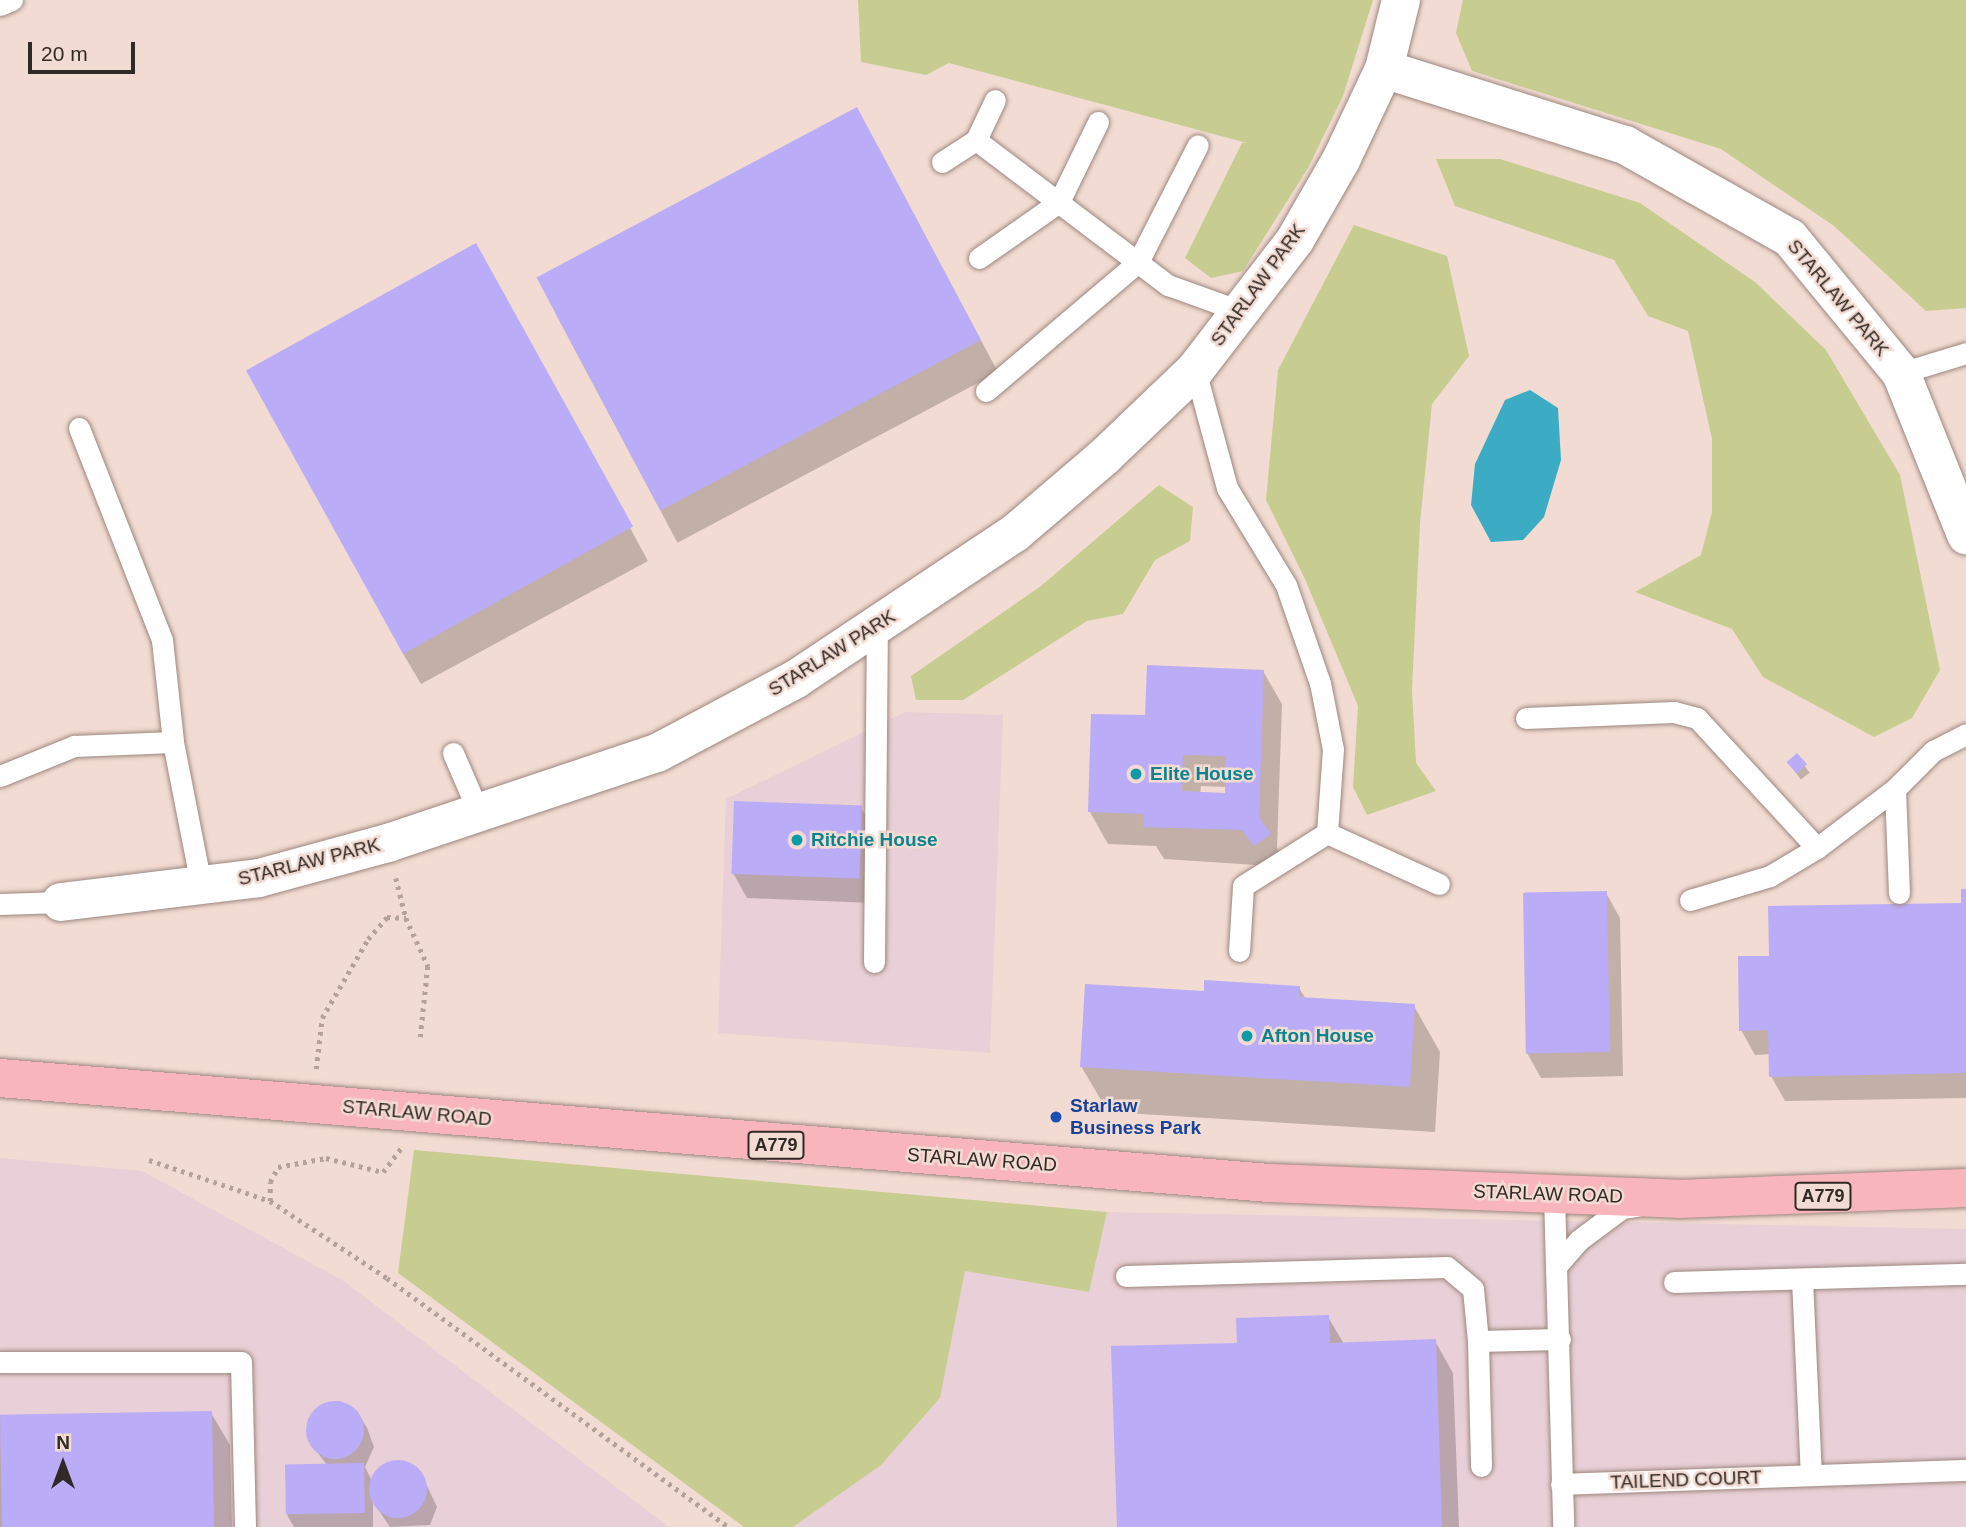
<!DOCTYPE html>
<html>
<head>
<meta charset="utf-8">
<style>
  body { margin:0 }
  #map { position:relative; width:1966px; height:1527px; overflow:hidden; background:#f2dbd2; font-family:Helvetica,sans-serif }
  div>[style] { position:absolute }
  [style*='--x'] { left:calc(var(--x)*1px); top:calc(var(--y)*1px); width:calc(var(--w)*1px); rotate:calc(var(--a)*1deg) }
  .industrial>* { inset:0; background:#e9cfd7 }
  .green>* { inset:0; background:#c7cd91 }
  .water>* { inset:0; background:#3cacc4 }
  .shadow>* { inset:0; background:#0003; transform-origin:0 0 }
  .building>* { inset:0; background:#baacf6; transform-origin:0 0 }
  .round { border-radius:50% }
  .path>* { height:4.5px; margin-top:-2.25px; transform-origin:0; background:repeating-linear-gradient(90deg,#b3a19a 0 3.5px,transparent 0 8.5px) }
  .roads { filter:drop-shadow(0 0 2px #9c877f) drop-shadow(0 0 2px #9c877f) }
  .lane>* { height:21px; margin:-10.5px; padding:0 10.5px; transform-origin:10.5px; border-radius:10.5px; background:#fff }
  .street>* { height:38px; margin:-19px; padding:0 19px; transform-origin:19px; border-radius:19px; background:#fff }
  .primary>* { height:38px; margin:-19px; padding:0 19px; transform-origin:19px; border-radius:19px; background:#f8b6bc }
  .dots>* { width:19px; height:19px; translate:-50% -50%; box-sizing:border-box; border:4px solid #f2dbd2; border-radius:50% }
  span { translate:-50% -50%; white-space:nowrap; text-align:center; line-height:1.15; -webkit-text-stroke:5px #f2dbd2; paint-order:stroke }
  .shield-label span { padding:2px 5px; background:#f2dbd2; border:2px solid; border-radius:5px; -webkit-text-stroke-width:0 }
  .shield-label { font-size:18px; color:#312925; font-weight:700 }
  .street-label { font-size:19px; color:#312925 }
  .culture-label { font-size:19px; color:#0d838f; font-weight:700 }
  .left { translate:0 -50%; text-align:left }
  .transit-label { font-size:19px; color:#164399; font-weight:700 }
  .north { position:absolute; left:28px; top:1429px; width:70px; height:70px; -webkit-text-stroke:5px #f2dbd2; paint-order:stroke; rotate:0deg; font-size:19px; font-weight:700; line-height:28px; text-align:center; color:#312925 }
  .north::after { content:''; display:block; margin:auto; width:24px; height:32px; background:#312925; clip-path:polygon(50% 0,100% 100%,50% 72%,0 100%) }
  .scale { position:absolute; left:28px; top:42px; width:107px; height:32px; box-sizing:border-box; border:4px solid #312925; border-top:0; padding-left:9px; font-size:21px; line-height:24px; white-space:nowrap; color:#312925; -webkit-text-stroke:5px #f2dbd2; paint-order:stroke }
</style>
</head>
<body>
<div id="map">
  <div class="industrial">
    <i style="clip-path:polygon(905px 712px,1003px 715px,990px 1053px,718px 1033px,726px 799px)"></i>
    <i style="clip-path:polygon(0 1158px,142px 1171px,342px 1280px,669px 1527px,0 1527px)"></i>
    <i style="clip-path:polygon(1107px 1212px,1966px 1229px,1966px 1527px,793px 1527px,881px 1465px,940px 1398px,965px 1271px,1089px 1292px)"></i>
  </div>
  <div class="green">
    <i style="clip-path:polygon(858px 0,1373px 0,1343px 96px,1308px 168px,1243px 271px,1211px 278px,1185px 258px,1242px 143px,1247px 143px,949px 63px,926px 75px,861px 62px)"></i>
    <i style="clip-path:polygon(1463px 0,1966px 0,1966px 308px,1926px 311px,1834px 226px,1721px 149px,1472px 71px,1456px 33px)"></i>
    <i style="clip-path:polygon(1436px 159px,1500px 159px,1640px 203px,1755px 282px,1826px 350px,1900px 475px,1940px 670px,1912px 718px,1874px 737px,1763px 677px,1732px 629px,1635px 592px,1701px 555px,1712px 512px,1712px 439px,1688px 331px,1648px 316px,1614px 260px,1455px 206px)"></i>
    <i style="clip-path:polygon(1354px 225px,1447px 256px,1469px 356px,1432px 404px,1420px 523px,1412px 690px,1416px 763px,1436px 791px,1367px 815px,1353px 787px,1358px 706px,1305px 579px,1266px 500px,1278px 370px)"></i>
    <i style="clip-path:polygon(1159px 485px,1193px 507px,1190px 541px,1155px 560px,1123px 614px,1087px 621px,963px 700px,916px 700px,911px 676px,1041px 586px)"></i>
    <i style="clip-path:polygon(414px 1150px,1107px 1212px,1089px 1292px,965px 1271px,940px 1398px,881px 1465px,793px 1527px,744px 1527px,398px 1273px)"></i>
  </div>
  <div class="water">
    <i style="clip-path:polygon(1530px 390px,1558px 408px,1561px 460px,1544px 517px,1523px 540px,1491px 542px,1471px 505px,1475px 464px,1505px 400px)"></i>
  </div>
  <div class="shadow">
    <i style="left:875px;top:141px;width:262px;height:363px;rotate:62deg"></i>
    <i style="clip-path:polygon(494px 278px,648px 561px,421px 684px,402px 652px)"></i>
    <i style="clip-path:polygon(evenodd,1263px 671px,1282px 704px,1277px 848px,1288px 867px,1164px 859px,1156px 846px,1108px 844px,1090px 812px,1147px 717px,1263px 671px,1201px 786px,1227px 787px,1226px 794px,1200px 794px,1201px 786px)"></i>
    <i style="left:1797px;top:756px;width:21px;height:11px;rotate:53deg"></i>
    <i style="clip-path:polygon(861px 808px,876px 833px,873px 903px,747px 898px,733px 873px)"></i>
    <i style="clip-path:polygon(1966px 891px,1966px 1098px,1785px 1101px,1771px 1076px,1771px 1054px,1755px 1055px,1741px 1030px,1771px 957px,1963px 904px)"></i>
    <i style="clip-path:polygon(1606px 893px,1620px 918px,1623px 1076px,1541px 1078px,1527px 1053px)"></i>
    <i style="clip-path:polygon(1299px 988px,1306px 999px,1414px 1006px,1440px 1052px,1435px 1132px,1108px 1112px,1081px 1066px)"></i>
    <i style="clip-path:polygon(1328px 1317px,1344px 1344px,1435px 1341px,1453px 1373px,1459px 1527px,1119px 1527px)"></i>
    <i style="clip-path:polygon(340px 1401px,357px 1411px,367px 1428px,374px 1447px,365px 1467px,371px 1479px,383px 1465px,403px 1461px,420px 1471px,437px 1507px,430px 1525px,390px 1527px,373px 1502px,373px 1527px,294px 1527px,287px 1515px,327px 1465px,308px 1440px,308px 1420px,320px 1405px)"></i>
    <i style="clip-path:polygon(211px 1413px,230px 1445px,232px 1527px,0 1527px,0 1418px)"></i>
  </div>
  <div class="building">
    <i style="left:857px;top:107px;width:264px;height:363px;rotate:62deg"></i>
    <i style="left:476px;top:243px;width:324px;height:263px;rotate:61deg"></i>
    <i style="clip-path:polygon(evenodd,1147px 665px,1264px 670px,1259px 817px,1271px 834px,1254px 846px,1242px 830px,1143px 827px,1144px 814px,1088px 812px,1091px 714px,1145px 715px,1147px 665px,1183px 755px,1226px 756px,1225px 793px,1182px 791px,1183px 755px)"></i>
    <i style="left:1797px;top:753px;width:15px;height:14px;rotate:48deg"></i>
    <i style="left:734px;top:801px;width:128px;height:73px;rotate:2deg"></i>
    <i style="clip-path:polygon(1961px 889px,1966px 889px,1966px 1073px,1769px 1077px,1768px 1030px,1739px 1031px,1738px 956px,1769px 956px,1768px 906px,1961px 903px)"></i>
    <i style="left:1607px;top:891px;width:161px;height:84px;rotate:89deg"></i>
    <i style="clip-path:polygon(1204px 980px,1300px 986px,1299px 997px,1415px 1004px,1410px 1087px,1080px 1067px,1085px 984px,1204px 991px)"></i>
    <i style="clip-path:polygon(1329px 1315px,1330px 1343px,1436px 1339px,1442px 1527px,1117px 1527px,1111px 1346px,1237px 1343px,1236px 1318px)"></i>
    <i class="round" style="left:306px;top:1401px;width:58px;height:58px"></i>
    <i style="left:212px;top:1411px;width:116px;height:212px;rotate:89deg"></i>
    <i class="round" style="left:369px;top:1460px;width:58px;height:58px"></i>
    <i style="left:364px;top:1463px;width:50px;height:79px;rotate:89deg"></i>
  </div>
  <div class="path">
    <i style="--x:396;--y:878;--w:41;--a:76"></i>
    <i style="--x:316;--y:1069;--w:51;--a:-83.3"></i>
    <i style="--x:322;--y:1018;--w:91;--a:-59.8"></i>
    <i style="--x:368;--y:939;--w:29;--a:-49"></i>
    <i style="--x:387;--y:917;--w:19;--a:3"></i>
    <i style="--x:406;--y:918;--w:53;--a:65.4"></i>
    <i style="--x:428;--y:966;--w:76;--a:96"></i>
    <i style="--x:149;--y:1160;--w:128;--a:18.7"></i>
    <i style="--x:270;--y:1201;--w:140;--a:33.3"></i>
    <i style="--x:387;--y:1278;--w:422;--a:36.1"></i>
    <i style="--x:270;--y:1201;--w:19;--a:-90"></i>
    <i style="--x:270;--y:1182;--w:17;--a:-62"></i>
    <i style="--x:278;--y:1167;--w:49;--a:-10.6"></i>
    <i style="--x:326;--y:1158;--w:59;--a:13.8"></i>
    <i style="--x:383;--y:1172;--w:30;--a:-53"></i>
  </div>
  <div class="roads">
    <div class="lane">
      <i style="--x:0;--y:5;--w:13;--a:-23"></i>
      <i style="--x:976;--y:140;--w:241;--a:37.1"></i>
      <i style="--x:1168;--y:285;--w:77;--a:19.9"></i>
      <i style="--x:942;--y:162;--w:40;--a:-32.9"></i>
      <i style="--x:976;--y:140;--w:44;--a:-64.6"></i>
      <i style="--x:979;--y:258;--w:98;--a:-35"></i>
      <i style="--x:1059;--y:202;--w:89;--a:-64"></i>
      <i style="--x:1195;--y:370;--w:122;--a:74.8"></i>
      <i style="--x:1227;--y:488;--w:114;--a:58.7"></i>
      <i style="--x:1286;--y:585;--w:104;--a:70.9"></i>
      <i style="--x:1320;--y:683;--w:67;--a:78.9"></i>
      <i style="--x:1333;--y:749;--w:84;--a:94.1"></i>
      <i style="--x:1327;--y:833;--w:99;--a:147.8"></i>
      <i style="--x:1243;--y:886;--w:65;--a:93.5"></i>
      <i style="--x:1901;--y:373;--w:68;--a:-17.1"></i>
      <i style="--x:986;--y:391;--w:199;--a:-40.3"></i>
      <i style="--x:1138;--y:262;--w:131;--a:-62.9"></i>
      <i style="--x:79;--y:428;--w:228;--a:68.6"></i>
      <i style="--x:162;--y:640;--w:103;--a:83.8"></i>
      <i style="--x:1526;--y:718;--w:148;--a:-2.3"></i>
      <i style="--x:1674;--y:712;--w:24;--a:15"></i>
      <i style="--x:1697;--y:718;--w:177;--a:47.3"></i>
      <i style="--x:453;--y:753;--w:65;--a:66.6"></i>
      <i style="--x:0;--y:776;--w:80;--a:-22.1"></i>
      <i style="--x:74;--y:746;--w:99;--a:-2.3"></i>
      <i style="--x:173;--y:742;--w:146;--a:78.9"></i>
      <i style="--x:1327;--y:833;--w:123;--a:24.5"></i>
      <i style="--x:1899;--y:893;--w:104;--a:-92.2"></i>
      <i style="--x:1895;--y:789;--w:54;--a:-45"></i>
      <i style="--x:1933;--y:751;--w:37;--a:-27"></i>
      <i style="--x:1690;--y:900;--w:84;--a:-16.7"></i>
      <i style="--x:1770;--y:876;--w:55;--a:-30.8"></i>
      <i style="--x:1817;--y:848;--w:98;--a:-37.1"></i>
      <i style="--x:0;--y:904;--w:61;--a:-1.9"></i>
      <i style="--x:874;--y:962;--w:335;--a:-89.5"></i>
      <i style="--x:1554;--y:1195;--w:332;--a:88.4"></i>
      <i style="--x:1559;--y:1263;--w:30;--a:-49"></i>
      <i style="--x:1579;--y:1240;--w:54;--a:-36.7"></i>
      <i style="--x:1622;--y:1208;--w:15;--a:-8"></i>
      <i style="--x:1126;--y:1276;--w:321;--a:-1.6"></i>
      <i style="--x:1447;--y:1267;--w:34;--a:40"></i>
      <i style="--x:1473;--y:1289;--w:52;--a:84.5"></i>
      <i style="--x:1478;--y:1341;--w:82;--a:-1.4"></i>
      <i style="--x:1802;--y:1279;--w:196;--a:87.4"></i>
      <i style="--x:1674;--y:1282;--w:292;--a:-1.6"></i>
      <i style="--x:1478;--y:1341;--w:125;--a:88.6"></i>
      <i style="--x:0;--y:1362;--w:241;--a:0"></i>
      <i style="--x:241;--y:1362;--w:165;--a:88.6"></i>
      <i style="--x:1561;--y:1484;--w:405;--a:-2"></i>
    </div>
    <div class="street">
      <i style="--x:1401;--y:0;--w:71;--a:103.8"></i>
      <i style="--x:1384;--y:69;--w:253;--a:17.5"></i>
      <i style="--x:1625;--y:145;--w:189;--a:29.4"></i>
      <i style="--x:1790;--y:238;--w:175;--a:50.6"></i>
      <i style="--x:1901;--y:373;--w:175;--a:68.1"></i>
      <i style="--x:61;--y:902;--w:199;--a:-6.9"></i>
      <i style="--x:259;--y:878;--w:134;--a:-15.2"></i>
      <i style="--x:388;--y:843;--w:284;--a:-18.5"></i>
      <i style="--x:657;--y:753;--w:157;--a:-28"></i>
      <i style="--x:796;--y:679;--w:263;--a:-33.7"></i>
      <i style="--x:1015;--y:533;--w:118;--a:-40.5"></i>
      <i style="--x:1105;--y:456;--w:124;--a:-43.7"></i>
      <i style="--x:1195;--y:370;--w:164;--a:-52.4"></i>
      <i style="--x:1295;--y:240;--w:92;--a:-60.1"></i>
      <i style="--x:1341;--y:160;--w:101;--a:-64.7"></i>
    </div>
    <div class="primary">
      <i style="--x:0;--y:1078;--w:1274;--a:4.73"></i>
      <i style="--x:1270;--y:1183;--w:409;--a:2.2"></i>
      <i style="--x:1679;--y:1199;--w:287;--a:-2.2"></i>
    </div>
  </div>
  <div class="dots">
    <i style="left:1136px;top:774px;background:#0f9aa8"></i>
    <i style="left:797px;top:840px;background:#0f9aa8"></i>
    <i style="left:1247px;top:1036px;background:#0f9aa8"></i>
    <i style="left:1056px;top:1117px;background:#1a4fb4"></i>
  </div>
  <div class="shield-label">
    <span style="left:776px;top:1145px">A779</span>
    <span style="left:1823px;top:1196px">A779</span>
  </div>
  <div class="street-label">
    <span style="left:1258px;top:285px;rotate:-54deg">STARLAW PARK</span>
    <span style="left:1838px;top:298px;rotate:50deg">STARLAW PARK</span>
    <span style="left:832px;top:653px;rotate:-32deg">STARLAW PARK</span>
    <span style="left:309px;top:862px;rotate:-14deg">STARLAW PARK</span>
    <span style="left:417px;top:1113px;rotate:5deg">STARLAW ROAD</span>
    <span style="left:982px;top:1160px;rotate:4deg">STARLAW ROAD</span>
    <span style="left:1548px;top:1194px;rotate:2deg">STARLAW ROAD</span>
    <span style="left:1686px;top:1480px;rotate:-2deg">TAILEND COURT</span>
  </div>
  <div class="culture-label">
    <span class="left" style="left:1150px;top:774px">Elite House</span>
    <span class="left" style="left:811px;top:840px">Ritchie House</span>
    <span class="left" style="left:1261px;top:1036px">Afton House</span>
  </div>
  <div class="transit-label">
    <span class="left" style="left:1070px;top:1117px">Starlaw<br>Business Park</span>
  </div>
  <div class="north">N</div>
  <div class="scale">20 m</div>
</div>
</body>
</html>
